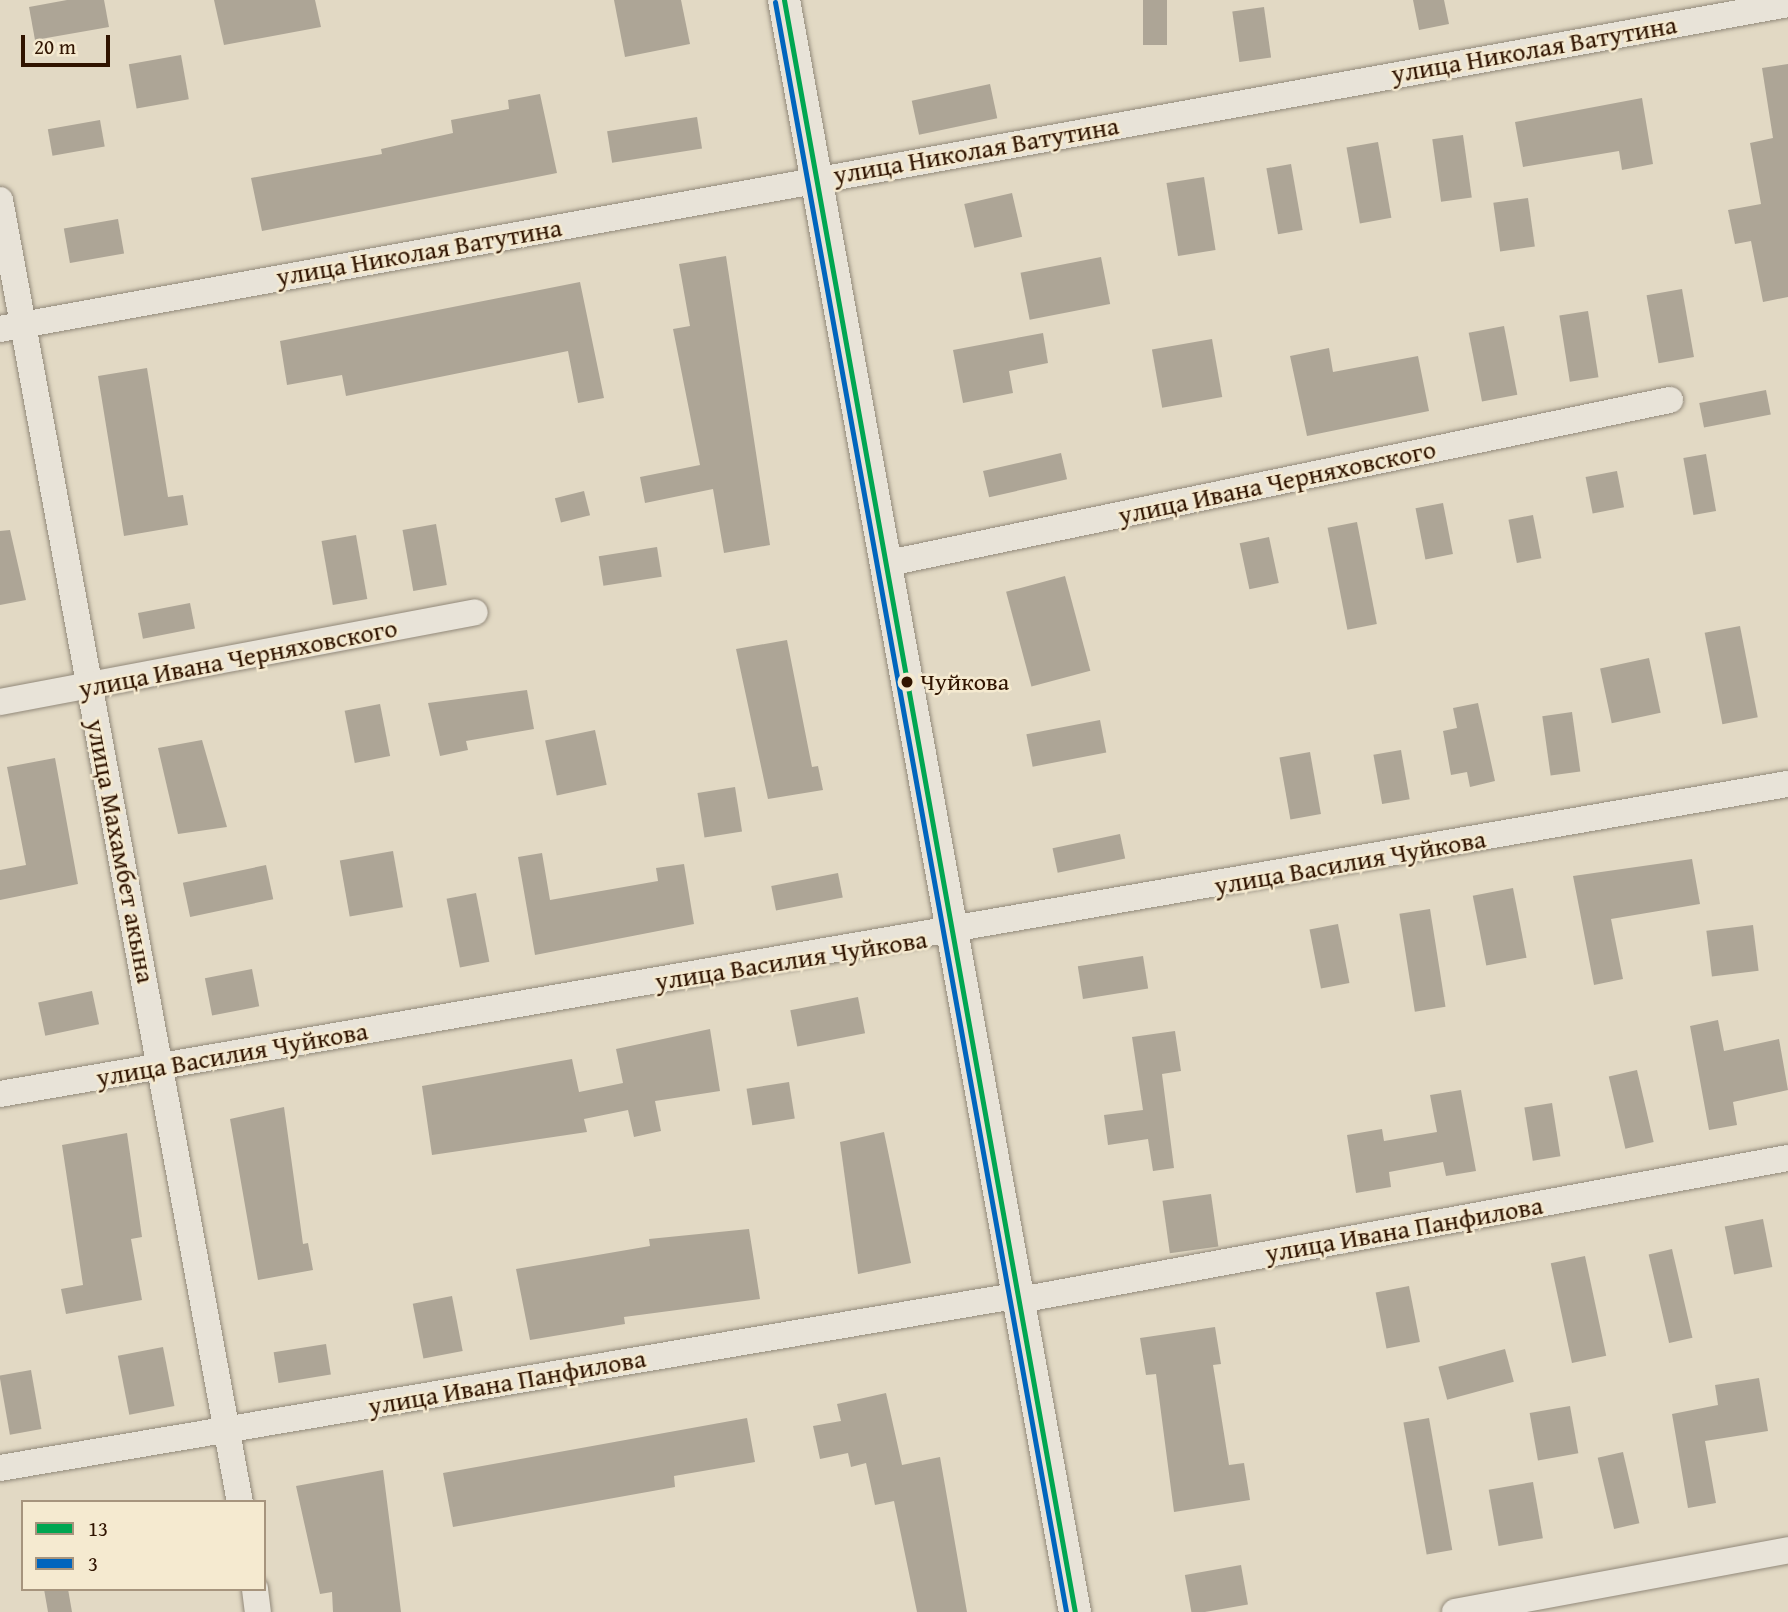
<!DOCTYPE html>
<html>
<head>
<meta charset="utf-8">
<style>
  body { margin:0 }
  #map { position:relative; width:1788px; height:1612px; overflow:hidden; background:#e2d9c4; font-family:"Gentium Book Plus",serif }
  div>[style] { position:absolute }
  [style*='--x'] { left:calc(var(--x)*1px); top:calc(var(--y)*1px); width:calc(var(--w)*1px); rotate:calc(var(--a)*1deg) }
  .building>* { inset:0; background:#ada596; transform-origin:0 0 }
  .roads { filter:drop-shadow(0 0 2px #92897a) drop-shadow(0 0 2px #92897a) }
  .minor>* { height:26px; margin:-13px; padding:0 13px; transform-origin:13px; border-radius:13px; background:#e8e3d8 }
  .tertiary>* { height:32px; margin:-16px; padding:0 16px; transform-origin:16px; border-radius:16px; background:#e8e3d8 }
  .bus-1>* { height:5px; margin:-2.5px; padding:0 2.5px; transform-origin:2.5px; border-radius:2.5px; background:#00a651 }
  .bus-2>* { height:5px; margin:-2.5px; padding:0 2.5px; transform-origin:2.5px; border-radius:2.5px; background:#0065bd }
  .dots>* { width:19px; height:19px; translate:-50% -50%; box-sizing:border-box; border:4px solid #f5ead0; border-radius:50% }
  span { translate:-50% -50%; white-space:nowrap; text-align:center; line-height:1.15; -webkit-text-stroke:5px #f5ead0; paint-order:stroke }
  .bus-label { font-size:24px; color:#301400 }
  .left { translate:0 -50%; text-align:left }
  .street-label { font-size:26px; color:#301400 }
  .legend { position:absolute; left:21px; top:1500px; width:245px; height:91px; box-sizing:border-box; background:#f5ead0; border:2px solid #a6947d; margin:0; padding:9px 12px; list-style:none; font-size:21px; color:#301400 }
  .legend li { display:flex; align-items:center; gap:14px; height:35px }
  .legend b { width:35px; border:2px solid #a6947d }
  .scale { position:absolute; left:21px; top:35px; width:89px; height:32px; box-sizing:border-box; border:4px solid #301400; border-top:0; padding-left:9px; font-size:21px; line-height:24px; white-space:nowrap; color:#301400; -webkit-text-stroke:5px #f5ead0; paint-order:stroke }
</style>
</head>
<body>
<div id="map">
  <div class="building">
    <i style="clip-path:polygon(67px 0,104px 0,109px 27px,35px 40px,29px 7px)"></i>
    <i style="clip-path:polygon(214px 0,315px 0,321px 27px,224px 45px)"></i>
    <i style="clip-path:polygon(614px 0,681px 0,690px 44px,625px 57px)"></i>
    <i style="left:1143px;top:0;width:24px;height:45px"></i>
    <i style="clip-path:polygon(1413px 0,1444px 0,1449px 24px,1419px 30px)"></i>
    <i style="left:1264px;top:7px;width:51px;height:32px;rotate:82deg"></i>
    <i style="left:181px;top:55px;width:45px;height:53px;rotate:80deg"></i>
    <i style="clip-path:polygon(1788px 64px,1788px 297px,1763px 302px,1751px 241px,1735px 244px,1728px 210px,1761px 204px,1750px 143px,1773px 138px,1762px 68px)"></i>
    <i style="left:990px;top:84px;width:35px;height:80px;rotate:78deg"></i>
    <i style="clip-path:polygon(540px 94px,557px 173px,262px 231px,251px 178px,382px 154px,381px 149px,453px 133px,451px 120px,509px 109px,508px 100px)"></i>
    <i style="clip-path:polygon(1642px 98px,1653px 164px,1622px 170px,1619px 151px,1523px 167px,1515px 122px)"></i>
    <i style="left:697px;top:117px;width:32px;height:91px;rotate:81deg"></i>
    <i style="left:100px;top:120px;width:27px;height:53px;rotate:80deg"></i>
    <i style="left:1463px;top:135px;width:63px;height:31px;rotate:82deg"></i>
    <i style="left:1378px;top:142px;width:77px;height:32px;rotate:80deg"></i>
    <i style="left:1291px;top:164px;width:67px;height:25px;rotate:80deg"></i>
    <i style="left:1204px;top:177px;width:74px;height:38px;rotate:81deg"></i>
    <i style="left:1012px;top:193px;width:45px;height:49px;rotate:77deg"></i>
    <i style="left:1528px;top:198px;width:49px;height:35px;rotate:82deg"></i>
    <i style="left:118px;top:219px;width:35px;height:55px;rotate:80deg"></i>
    <i style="clip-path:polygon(726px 256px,770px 545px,724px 553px,713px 489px,645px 503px,640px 477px,700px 465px,673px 329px,690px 326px,679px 264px)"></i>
    <i style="left:1101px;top:257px;width:48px;height:82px;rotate:79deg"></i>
    <i style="clip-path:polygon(580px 282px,604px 398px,578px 403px,568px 351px,346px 396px,342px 375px,287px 385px,280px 341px)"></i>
    <i style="left:1682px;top:289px;width:69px;height:36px;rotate:80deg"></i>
    <i style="left:1588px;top:311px;width:67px;height:29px;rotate:81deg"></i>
    <i style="left:1504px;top:326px;width:70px;height:36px;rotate:79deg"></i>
    <i style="clip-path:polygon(1043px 333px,1048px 363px,1009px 371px,1013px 393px,963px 403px,953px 350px)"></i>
    <i style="left:1212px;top:339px;width:59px;height:61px;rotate:80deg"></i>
    <i style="clip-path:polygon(1329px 348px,1333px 372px,1418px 356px,1429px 411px,1307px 436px,1290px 356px)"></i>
    <i style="clip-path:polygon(147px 368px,168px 497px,183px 495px,188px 525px,124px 536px,98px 376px)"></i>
    <i style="left:1766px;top:390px;width:25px;height:68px;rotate:79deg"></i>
    <i style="left:1061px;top:453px;width:27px;height:80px;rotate:77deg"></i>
    <i style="left:1706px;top:454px;width:58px;height:23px;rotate:80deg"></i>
    <i style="left:1617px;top:471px;width:37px;height:32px;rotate:79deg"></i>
    <i style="left:584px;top:491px;width:25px;height:30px;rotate:76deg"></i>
    <i style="left:1443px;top:503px;width:52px;height:28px;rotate:79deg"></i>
    <i style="left:1533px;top:515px;width:44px;height:25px;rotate:79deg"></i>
    <i style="left:1357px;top:522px;width:104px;height:30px;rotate:79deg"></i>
    <i style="left:436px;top:524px;width:62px;height:34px;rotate:80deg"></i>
    <i style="clip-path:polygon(10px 530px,26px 600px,0 605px,0 531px)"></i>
    <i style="left:356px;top:535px;width:65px;height:35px;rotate:80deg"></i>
    <i style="left:1269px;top:537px;width:47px;height:30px;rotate:78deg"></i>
    <i style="left:657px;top:547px;width:30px;height:59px;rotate:81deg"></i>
    <i style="left:1065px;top:576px;width:98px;height:61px;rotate:75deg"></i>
    <i style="left:190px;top:603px;width:26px;height:53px;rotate:79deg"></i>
    <i style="left:1740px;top:626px;width:93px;height:36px;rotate:79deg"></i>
    <i style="clip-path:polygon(787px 640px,812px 767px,818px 766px,823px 790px,768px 799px,736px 649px)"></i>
    <i style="left:1649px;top:658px;width:56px;height:50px;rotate:78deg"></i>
    <i style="clip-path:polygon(527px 690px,534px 729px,466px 741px,468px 750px,440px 756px,428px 703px)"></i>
    <i style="clip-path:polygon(1478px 703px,1495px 781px,1470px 787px,1467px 772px,1451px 775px,1443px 731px,1457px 728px,1453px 708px)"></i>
    <i style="left:380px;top:704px;width:53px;height:36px;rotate:79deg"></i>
    <i style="left:1572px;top:712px;width:60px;height:30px;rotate:82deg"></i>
    <i style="left:1100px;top:720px;width:33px;height:75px;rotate:79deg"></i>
    <i style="left:595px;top:730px;width:56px;height:51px;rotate:78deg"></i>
    <i style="clip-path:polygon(202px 740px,227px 827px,178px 834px,158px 748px)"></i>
    <i style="left:1401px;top:750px;width:50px;height:28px;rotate:80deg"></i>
    <i style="left:1310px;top:752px;width:63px;height:31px;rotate:80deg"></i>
    <i style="clip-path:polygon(55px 758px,78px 884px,0 900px,0 870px,26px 865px,7px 767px)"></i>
    <i style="left:735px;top:787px;width:45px;height:38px;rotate:81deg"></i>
    <i style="left:1120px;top:834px;width:25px;height:69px;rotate:78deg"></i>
    <i style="left:393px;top:851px;width:57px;height:54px;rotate:80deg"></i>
    <i style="clip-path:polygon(542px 853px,550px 900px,658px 881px,656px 868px,684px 864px,694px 924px,535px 955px,518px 857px)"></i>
    <i style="clip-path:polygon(1692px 859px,1700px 904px,1611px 919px,1623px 979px,1594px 985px,1573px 876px)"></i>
    <i style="left:266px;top:865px;width:35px;height:85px;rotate:78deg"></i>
    <i style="left:838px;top:873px;width:25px;height:68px;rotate:79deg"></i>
    <i style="left:1513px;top:888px;width:71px;height:41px;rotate:79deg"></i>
    <i style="left:476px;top:893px;width:70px;height:30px;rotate:79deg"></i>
    <i style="left:1430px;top:909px;width:99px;height:31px;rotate:81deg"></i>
    <i style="left:1338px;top:924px;width:60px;height:29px;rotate:79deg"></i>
    <i style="left:1753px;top:925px;width:46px;height:47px;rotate:83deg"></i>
    <i style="left:1143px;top:956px;width:33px;height:66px;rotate:81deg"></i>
    <i style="left:252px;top:969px;width:38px;height:48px;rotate:79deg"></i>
    <i style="left:92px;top:991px;width:34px;height:55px;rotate:78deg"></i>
    <i style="left:858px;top:997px;width:37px;height:69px;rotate:79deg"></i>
    <i style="clip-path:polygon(1718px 1020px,1724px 1051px,1779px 1039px,1788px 1090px,1733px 1102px,1737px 1125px,1709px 1130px,1690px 1026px)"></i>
    <i style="clip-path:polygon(710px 1029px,720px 1091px,655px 1101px,661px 1131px,634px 1137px,628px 1110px,584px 1119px,587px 1132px,432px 1155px,422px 1086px,572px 1059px,579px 1092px,623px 1083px,616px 1049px)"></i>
    <i style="clip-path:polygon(1175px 1031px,1181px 1071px,1162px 1074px,1174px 1168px,1153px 1171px,1148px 1139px,1108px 1145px,1104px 1115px,1143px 1110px,1132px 1037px)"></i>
    <i style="left:1637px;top:1070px;width:74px;height:29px;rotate:77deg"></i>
    <i style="left:789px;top:1082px;width:37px;height:43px;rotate:81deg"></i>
    <i style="clip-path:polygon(1461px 1090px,1476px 1171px,1446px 1176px,1443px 1162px,1389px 1172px,1391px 1187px,1356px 1193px,1347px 1135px,1382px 1129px,1384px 1141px,1437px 1132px,1430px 1095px)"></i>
    <i style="left:1552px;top:1103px;width:54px;height:28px;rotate:81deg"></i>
    <i style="clip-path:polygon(284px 1107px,303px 1244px,308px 1243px,313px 1270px,258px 1280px,230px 1119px)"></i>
    <i style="clip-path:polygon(884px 1132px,911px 1263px,858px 1274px,840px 1142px)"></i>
    <i style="clip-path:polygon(127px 1133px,142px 1237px,131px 1239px,142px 1300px,66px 1314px,61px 1289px,83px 1285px,62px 1145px)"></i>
    <i style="left:1211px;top:1194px;width:53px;height:49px;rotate:82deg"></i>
    <i style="left:1763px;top:1219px;width:49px;height:39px;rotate:79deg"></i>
    <i style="clip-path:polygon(749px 1229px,760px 1299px,624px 1317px,625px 1324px,530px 1340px,516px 1269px,650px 1246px,649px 1239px)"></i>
    <i style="left:1672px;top:1249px;width:91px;height:24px;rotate:77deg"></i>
    <i style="left:1585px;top:1256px;width:102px;height:35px;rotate:78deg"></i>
    <i style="left:1409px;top:1286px;width:57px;height:34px;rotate:79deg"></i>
    <i style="left:452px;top:1296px;width:56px;height:40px;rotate:79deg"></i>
    <i style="clip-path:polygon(1215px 1327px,1221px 1364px,1213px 1365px,1229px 1465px,1244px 1463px,1250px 1500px,1174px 1512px,1156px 1374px,1146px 1375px,1140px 1338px)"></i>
    <i style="left:326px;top:1344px;width:31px;height:53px;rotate:81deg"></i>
    <i style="left:163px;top:1347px;width:60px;height:46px;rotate:79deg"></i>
    <i style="left:1505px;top:1349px;width:34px;height:69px;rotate:75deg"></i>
    <i style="left:31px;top:1370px;width:60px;height:32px;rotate:80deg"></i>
    <i style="clip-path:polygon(1759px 1378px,1768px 1431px,1705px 1441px,1716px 1503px,1688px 1508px,1672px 1414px,1718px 1405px,1715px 1385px)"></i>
    <i style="clip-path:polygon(886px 1393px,902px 1465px,940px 1457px,967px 1612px,917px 1612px,894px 1501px,875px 1505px,866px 1463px,851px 1467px,848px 1453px,820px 1459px,813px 1426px,841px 1421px,837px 1404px)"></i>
    <i style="left:1570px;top:1406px;width:48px;height:41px;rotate:80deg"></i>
    <i style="clip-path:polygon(747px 1418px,755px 1462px,674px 1476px,675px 1487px,453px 1527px,443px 1473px)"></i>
    <i style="left:1429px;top:1418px;width:134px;height:26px;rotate:80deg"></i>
    <i style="left:1623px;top:1452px;width:73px;height:26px;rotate:77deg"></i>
    <i style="clip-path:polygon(383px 1470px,401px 1612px,333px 1612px,332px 1592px,320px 1594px,296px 1486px)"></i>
    <i style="left:1533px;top:1482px;width:57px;height:45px;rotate:80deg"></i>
    <i style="left:1241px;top:1565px;width:40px;height:57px;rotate:80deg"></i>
    <i style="clip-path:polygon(44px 1589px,68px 1589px,72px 1612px,48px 1612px)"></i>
  </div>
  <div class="roads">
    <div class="minor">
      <i style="--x:0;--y:200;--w:1324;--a:79.56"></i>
      <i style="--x:0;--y:329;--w:1817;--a:-10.3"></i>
      <i style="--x:884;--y:564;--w:803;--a:-11.79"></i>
      <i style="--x:0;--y:702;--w:483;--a:-10.7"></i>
      <i style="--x:0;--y:1094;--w:1815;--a:-9.84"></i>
      <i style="--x:1020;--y:1300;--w:781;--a:-10.48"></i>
      <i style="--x:0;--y:1468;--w:1029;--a:-9.62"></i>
      <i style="--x:255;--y:1589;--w:23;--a:83"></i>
      <i style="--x:1455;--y:1612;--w:339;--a:-10.5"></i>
    </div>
    <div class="tertiary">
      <i style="--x:784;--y:0;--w:1638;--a:79.77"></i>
    </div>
  </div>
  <div class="bus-1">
    <i style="--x:784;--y:0;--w:1638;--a:79.77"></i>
  </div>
  <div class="bus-2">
    <i style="--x:775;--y:2;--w:1636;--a:79.75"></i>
  </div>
  <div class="dots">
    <i style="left:907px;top:682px;background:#301400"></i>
  </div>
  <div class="bus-label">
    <span class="left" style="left:920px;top:682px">Чуйкова</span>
  </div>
  <div class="street-label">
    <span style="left:1534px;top:49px;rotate:-10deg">улица Николая Ватутина</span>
    <span style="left:976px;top:150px;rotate:-10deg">улица Николая Ватутина</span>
    <span style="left:419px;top:252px;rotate:-10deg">улица Николая Ватутина</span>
    <span style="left:1277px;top:482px;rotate:-12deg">улица Ивана Черняховского</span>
    <span style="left:238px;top:658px;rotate:-11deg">улица Ивана Черняховского</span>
    <span style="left:121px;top:851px;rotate:79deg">улица Махамбет акына</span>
    <span style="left:1350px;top:862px;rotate:-10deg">улица Василия Чуйкова</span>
    <span style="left:791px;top:960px;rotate:-9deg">улица Василия Чуйкова</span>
    <span style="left:232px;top:1054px;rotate:-10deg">улица Василия Чуйкова</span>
    <span style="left:1404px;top:1229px;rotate:-10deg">улица Ивана Панфилова</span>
    <span style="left:507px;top:1382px;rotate:-10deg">улица Ивана Панфилова</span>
  </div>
  <ul class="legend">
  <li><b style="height:9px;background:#00a651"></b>13</li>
  <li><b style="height:9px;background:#0065bd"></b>3</li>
  </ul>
  <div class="scale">20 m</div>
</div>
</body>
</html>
